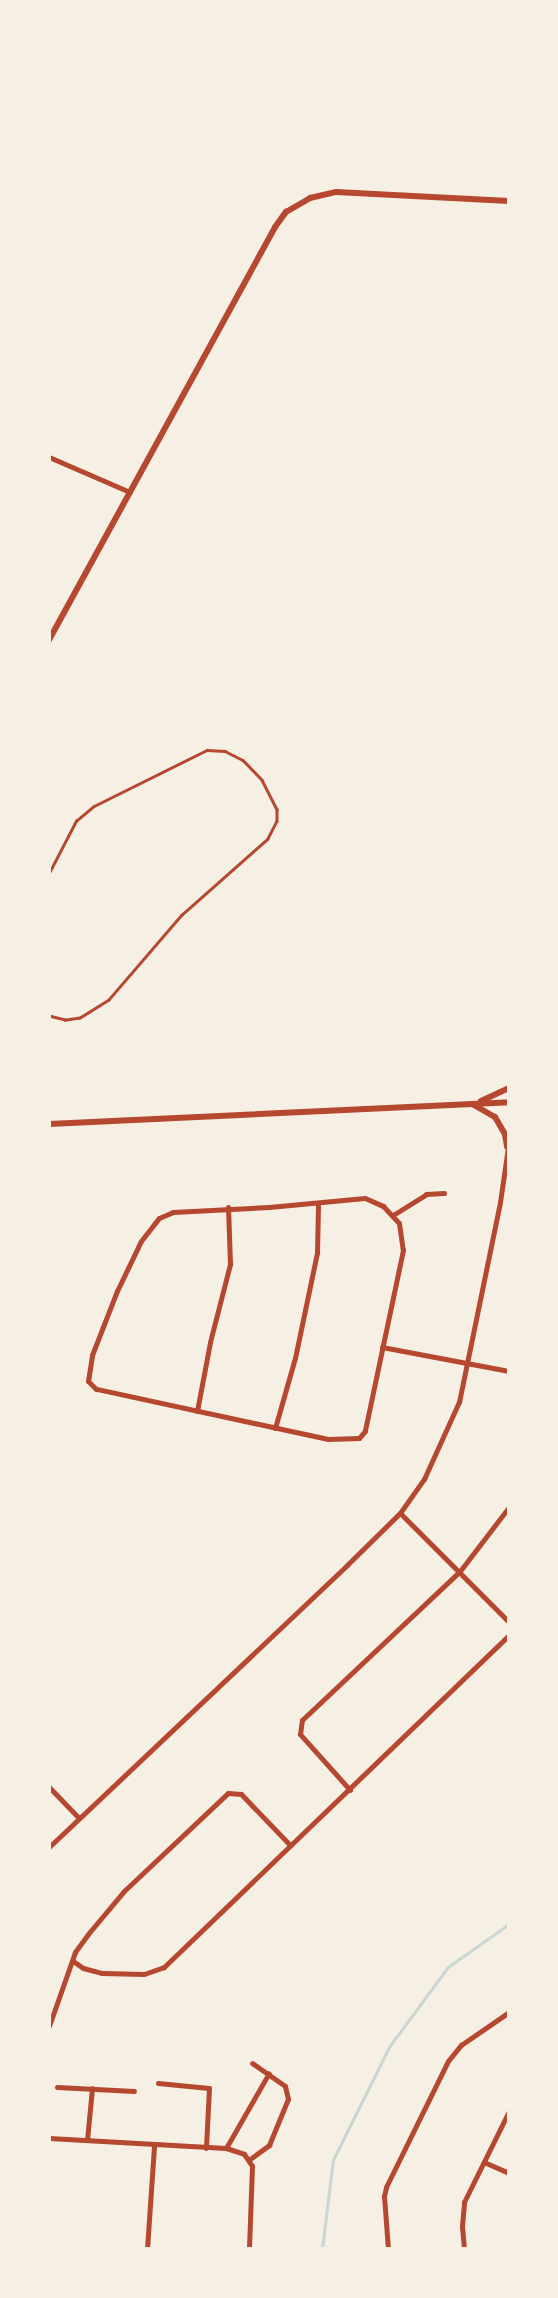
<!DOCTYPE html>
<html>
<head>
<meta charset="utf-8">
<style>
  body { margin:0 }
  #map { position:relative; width:558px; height:2298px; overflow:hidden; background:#f6efe4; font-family:"Nunito Sans",sans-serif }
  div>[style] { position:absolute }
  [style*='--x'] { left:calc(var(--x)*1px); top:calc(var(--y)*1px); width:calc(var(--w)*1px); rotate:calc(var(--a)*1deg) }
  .stream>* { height:2.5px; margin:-1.25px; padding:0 1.25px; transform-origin:1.25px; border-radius:1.25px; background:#c9d6d2 }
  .service>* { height:2.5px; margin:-1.25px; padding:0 1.25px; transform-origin:1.25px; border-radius:1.25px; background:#b5482f }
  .minor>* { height:5px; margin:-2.5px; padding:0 2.5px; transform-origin:2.5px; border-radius:2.5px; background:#b5482f }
  .tertiary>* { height:6px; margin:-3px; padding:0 3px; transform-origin:3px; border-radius:3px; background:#b5482f }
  span { translate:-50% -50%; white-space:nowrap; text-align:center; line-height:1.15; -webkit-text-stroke:5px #f6efe4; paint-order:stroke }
  .frame { position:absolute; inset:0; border:51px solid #f6efe4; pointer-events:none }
</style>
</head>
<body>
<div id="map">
  <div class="stream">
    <i style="--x:322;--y:2249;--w:90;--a:-83"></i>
    <i style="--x:333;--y:2160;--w:126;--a:-63.6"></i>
    <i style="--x:389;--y:2047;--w:99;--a:-53.6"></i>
    <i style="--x:448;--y:1967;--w:75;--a:-35.2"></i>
  </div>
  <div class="service">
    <i style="--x:49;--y:873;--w:59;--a:-62.6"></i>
    <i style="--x:76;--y:821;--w:23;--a:-40"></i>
    <i style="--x:94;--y:806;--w:126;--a:-26.4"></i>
    <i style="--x:207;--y:750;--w:18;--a:3"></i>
    <i style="--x:225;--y:751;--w:20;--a:27"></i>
    <i style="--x:243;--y:760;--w:28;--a:46"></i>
    <i style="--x:262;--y:780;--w:33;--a:63"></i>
    <i style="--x:277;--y:809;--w:12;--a:90"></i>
    <i style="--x:277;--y:821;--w:20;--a:117"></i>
    <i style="--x:268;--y:839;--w:115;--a:138.5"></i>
    <i style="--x:182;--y:915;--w:112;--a:130.7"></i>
    <i style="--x:109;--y:1000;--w:34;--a:148"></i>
    <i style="--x:80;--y:1018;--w:15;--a:172"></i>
    <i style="--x:65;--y:1020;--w:16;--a:-166"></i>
  </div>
  <div class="minor">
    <i style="--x:49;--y:457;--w:88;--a:23.4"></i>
    <i style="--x:365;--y:1198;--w:20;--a:24"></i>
    <i style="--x:383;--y:1206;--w:23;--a:47"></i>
    <i style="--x:399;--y:1223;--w:27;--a:82"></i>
    <i style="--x:403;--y:1250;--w:185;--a:101.9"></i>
    <i style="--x:365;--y:1431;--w:9;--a:131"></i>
    <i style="--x:359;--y:1438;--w:31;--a:178"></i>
    <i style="--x:328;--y:1439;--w:237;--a:-167.8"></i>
    <i style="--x:96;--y:1389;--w:11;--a:-135"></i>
    <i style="--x:88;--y:1381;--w:26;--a:-81"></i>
    <i style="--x:92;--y:1355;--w:69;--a:-68.7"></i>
    <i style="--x:117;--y:1291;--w:55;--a:-64.4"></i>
    <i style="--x:141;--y:1241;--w:29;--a:-52"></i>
    <i style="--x:159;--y:1218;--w:15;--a:-23"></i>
    <i style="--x:173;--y:1212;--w:96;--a:-3"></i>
    <i style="--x:269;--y:1207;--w:96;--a:-5.4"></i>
    <i style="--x:393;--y:1215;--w:39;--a:-32"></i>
    <i style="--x:426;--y:1194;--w:18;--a:-3"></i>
    <i style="--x:382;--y:1347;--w:129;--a:10.7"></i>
    <i style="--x:197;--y:1411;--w:70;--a:-79.3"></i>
    <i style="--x:210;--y:1342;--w:81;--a:-75.6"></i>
    <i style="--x:230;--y:1264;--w:57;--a:-92"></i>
    <i style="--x:275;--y:1428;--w:73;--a:-74.1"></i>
    <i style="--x:295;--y:1358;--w:107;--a:-78.2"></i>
    <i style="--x:317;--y:1253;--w:49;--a:-88.8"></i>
    <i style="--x:400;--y:1513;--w:154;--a:45"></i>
    <i style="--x:49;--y:1787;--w:42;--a:46"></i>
    <i style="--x:350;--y:1790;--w:75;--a:-131.8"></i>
    <i style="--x:300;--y:1734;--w:14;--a:-82"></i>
    <i style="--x:302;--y:1720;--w:217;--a:-43.3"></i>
    <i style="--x:460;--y:1571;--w:81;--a:-52.6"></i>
    <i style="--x:49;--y:1847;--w:410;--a:-43.4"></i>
    <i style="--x:347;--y:1565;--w:74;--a:-44.5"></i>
    <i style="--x:400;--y:1513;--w:42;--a:-54.8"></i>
    <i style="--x:424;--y:1479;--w:85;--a:-65.6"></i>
    <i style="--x:459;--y:1402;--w:204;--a:-78.4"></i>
    <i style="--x:500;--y:1202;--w:63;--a:-81.7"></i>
    <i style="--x:73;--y:1961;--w:12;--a:35"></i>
    <i style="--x:83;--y:1968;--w:20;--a:15"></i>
    <i style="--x:102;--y:1973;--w:42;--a:1.4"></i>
    <i style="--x:144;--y:1974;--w:21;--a:-19"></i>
    <i style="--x:164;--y:1967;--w:479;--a:-43.9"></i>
    <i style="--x:49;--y:2026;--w:78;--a:-70.6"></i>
    <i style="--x:75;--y:1952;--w:22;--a:-54"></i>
    <i style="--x:88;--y:1934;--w:56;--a:-50.1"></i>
    <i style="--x:124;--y:1891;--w:143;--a:-43.3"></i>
    <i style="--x:228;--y:1793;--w:13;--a:4"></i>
    <i style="--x:241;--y:1794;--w:71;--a:46.1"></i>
    <i style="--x:158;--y:2083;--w:51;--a:5.6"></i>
    <i style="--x:209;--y:2088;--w:60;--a:92.9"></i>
    <i style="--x:57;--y:2087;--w:77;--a:3"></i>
    <i style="--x:49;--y:2138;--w:177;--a:3.2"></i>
    <i style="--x:226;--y:2148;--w:19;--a:18"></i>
    <i style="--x:244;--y:2154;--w:14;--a:56"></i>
    <i style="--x:252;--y:2166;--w:83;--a:92.1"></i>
    <i style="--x:87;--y:2140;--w:52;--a:-84.5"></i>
    <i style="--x:226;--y:2148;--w:86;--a:-60.2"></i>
    <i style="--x:250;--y:2159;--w:24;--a:-36"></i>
    <i style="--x:269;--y:2145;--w:50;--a:-67.6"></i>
    <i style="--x:288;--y:2099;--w:13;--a:-103"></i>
    <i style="--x:285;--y:2086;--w:40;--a:-145.1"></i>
    <i style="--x:484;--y:2162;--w:27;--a:24"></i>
    <i style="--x:147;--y:2249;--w:103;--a:-86.1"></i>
    <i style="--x:388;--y:2249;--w:53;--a:-94.3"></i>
    <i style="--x:384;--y:2196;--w:9;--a:-77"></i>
    <i style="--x:386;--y:2187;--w:140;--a:-63.8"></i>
    <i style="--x:448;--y:2061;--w:21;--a:-51"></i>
    <i style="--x:461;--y:2045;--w:58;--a:-34.5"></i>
    <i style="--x:464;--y:2249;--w:23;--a:-95"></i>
    <i style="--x:462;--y:2226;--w:24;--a:-85"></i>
    <i style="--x:464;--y:2202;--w:102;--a:-63.7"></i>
  </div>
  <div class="tertiary">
    <i style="--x:49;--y:640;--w:471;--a:-61.3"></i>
    <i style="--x:275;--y:227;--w:19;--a:-54"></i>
    <i style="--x:286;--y:212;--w:28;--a:-30"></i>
    <i style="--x:310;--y:198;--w:27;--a:-13"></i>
    <i style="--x:336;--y:192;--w:173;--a:3"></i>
    <i style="--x:481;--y:1101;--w:31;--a:-25"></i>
    <i style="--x:474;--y:1105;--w:24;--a:30"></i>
    <i style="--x:495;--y:1117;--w:20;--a:60"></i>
    <i style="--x:505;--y:1134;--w:13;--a:81"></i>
    <i style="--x:49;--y:1124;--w:461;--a:-2.7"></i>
  </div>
  <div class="frame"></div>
</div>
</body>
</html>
